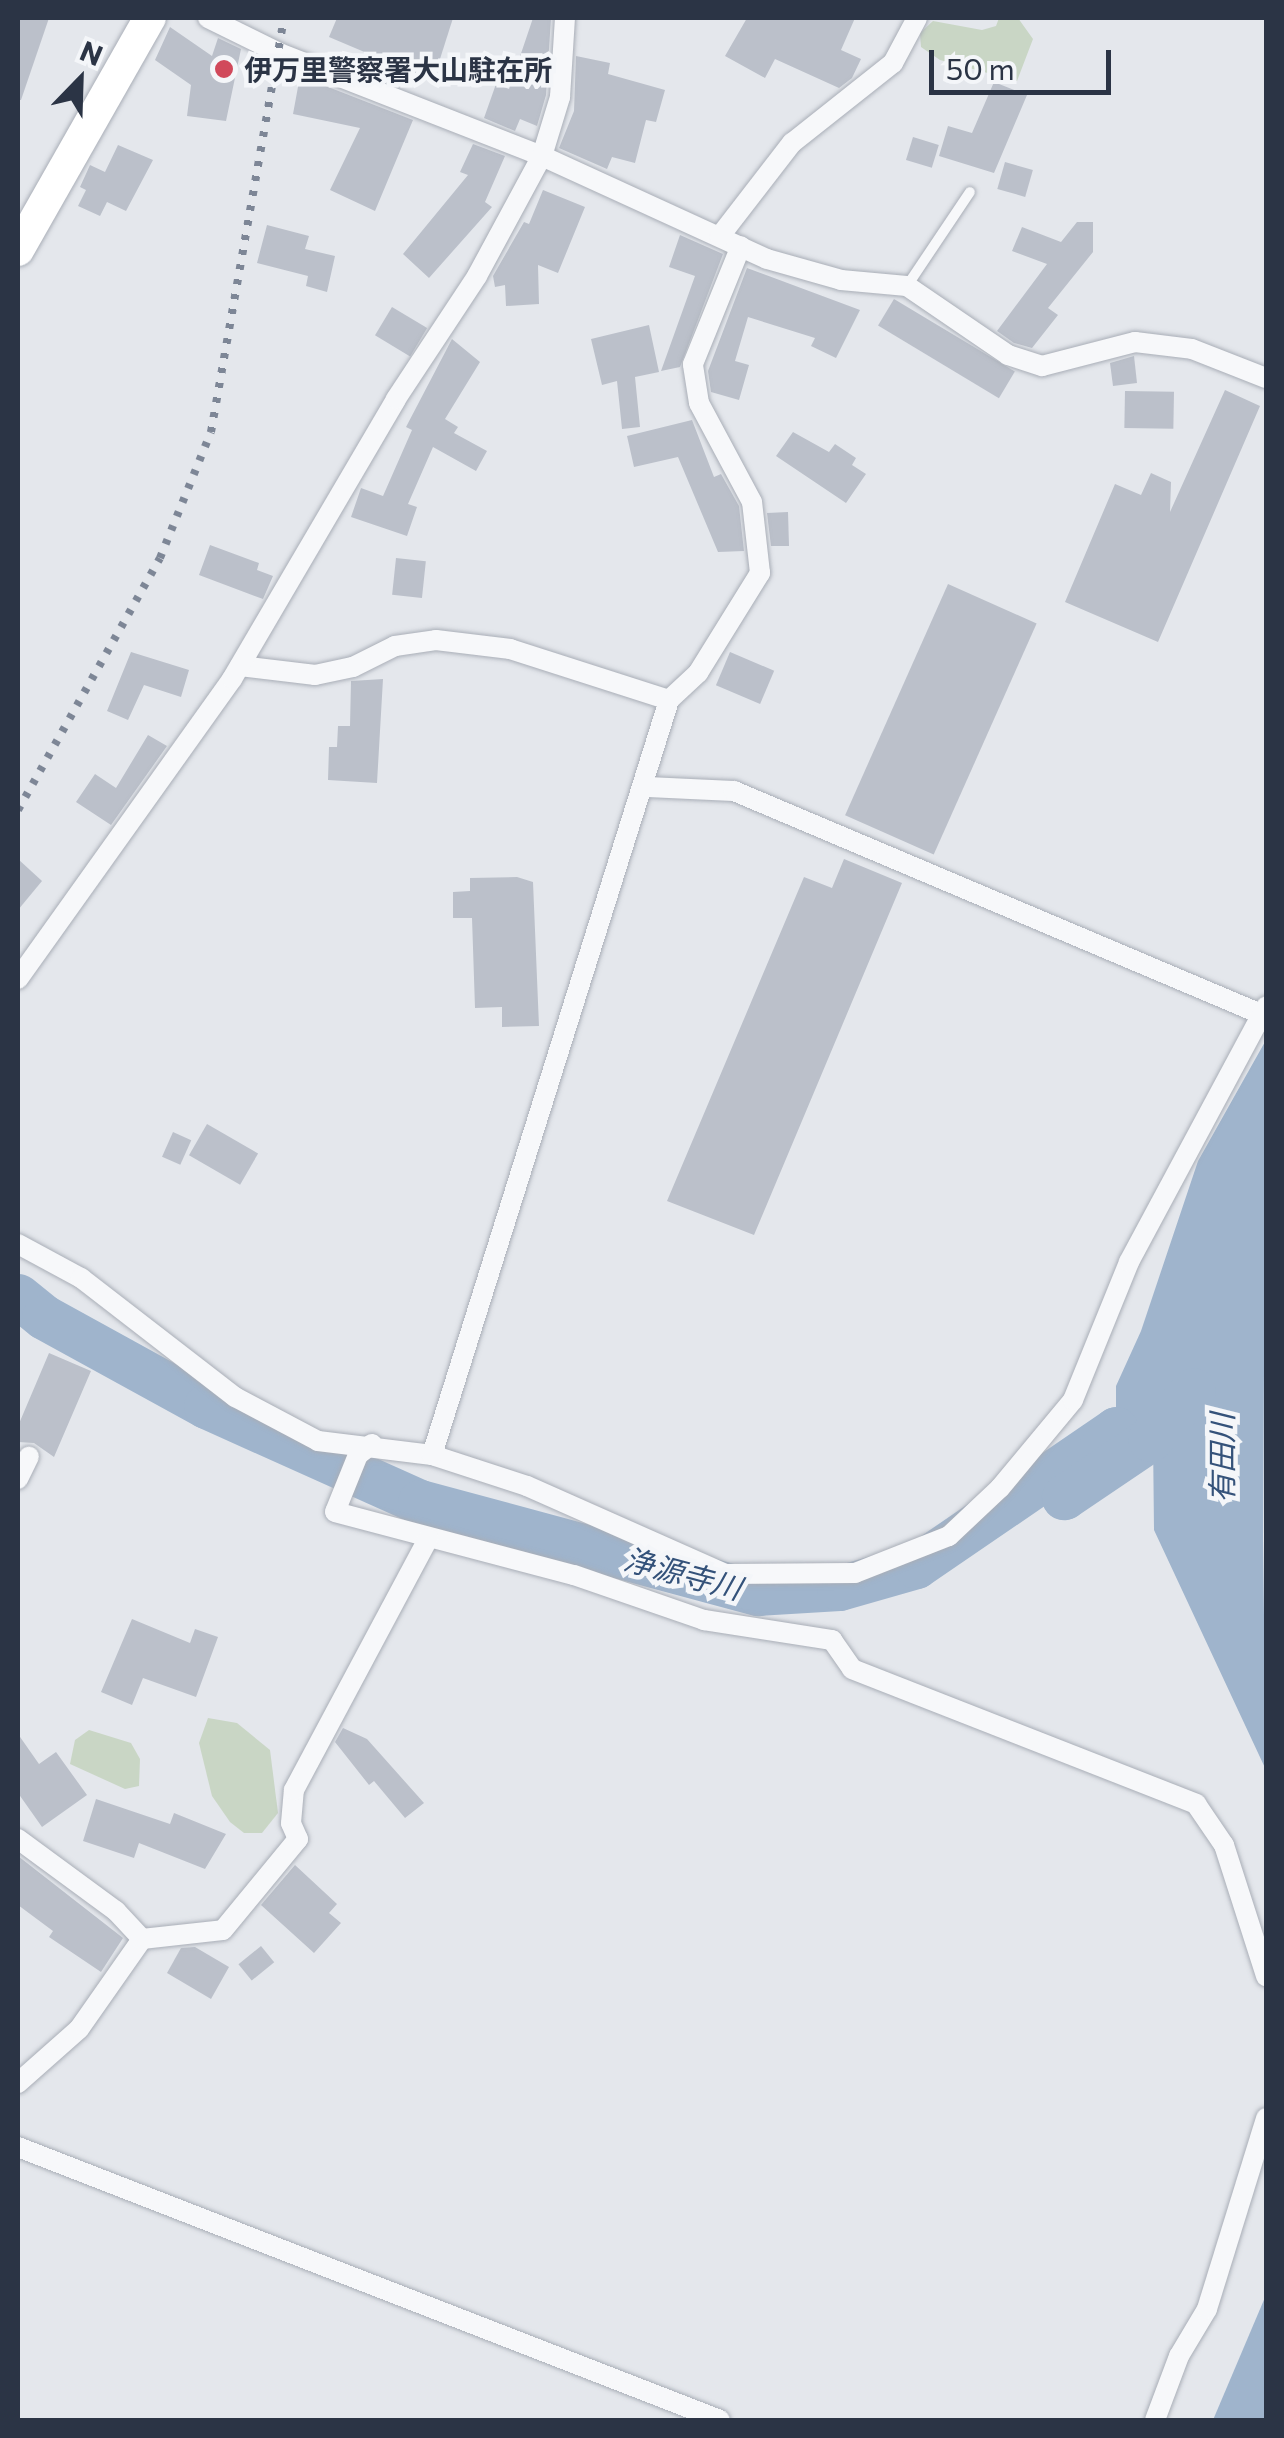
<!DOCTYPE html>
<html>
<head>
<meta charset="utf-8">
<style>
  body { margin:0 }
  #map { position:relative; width:1284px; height:2438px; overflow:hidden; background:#e4e7ec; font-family:Commissioner,"Noto Sans JP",sans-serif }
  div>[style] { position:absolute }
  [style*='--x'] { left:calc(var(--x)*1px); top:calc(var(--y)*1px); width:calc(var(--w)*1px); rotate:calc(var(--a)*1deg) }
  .green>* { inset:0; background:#c9d6c5 }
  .water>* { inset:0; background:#9fb4cc }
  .river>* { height:45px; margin:-22.5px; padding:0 22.5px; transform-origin:22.5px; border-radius:22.5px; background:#9fb4cc }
  .building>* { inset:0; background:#bbc0ca; transform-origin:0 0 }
  .roads { filter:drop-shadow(0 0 2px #a9aeb7) drop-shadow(0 0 2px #a9aeb7) }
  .service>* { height:10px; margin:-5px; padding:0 5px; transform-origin:5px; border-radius:5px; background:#f7f8fa }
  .minor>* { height:20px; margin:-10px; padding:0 10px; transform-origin:10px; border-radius:10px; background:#f7f8fa }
  .trunk>* { height:32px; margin:-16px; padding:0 16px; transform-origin:16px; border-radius:16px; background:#fff }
  .rail>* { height:8px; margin-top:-4px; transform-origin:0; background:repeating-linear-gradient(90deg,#7d8696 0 5px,transparent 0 15px) }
  .dots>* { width:28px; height:28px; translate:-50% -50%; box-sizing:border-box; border:5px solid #f4f6f9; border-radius:50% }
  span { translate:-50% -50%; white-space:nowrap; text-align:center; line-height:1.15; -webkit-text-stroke:9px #f4f6f9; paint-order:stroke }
  .poi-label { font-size:28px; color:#2b3445; font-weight:700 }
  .left { translate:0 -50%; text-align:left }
  .water-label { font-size:30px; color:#34527a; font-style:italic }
  .frame { position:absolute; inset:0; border:20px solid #2b3445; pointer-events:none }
  .north { position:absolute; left:30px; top:30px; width:100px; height:100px; -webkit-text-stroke:8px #f4f6f9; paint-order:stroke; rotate:23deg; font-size:28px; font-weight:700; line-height:40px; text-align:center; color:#2b3445 }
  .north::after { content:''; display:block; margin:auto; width:35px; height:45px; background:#2b3445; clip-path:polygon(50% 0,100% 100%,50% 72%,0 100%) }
  .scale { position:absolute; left:929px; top:50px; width:182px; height:45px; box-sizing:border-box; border:5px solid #2b3445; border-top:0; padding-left:12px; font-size:30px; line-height:35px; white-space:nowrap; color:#2b3445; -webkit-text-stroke:8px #f4f6f9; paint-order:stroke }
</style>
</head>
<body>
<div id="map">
  <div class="green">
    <i style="clip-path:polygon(999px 18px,1018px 18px,1033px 39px,1017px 81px,940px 60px,921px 47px,920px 33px,933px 21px,982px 30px,996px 26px)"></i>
    <i style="clip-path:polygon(208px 1718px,237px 1723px,270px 1750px,278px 1813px,262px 1833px,244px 1833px,230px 1822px,212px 1796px,199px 1743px)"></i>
    <i style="clip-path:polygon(89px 1730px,131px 1743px,140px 1759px,139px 1786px,125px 1789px,70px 1764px,75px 1740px)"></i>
  </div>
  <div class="water">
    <i style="clip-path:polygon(1266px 1040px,1263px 1539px,1266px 1770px,1154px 1530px,1153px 1438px,1138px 1425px,1116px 1429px,1116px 1386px,1141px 1331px,1198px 1161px)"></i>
    <i style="clip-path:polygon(1266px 2295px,1266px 2420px,1213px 2420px)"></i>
  </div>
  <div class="river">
    <i style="--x:18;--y:1296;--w:33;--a:39"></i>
    <i style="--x:44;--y:1317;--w:185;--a:28.8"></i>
    <i style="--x:206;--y:1406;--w:235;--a:24.2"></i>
    <i style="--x:420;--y:1502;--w:350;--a:15.1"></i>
    <i style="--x:758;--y:1593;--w:81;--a:-3.5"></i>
    <i style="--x:839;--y:1588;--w:80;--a:-15.9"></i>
    <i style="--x:916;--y:1566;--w:242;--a:-34.4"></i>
    <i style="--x:1116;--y:1429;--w:86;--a:127.4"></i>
    <i style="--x:1064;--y:1497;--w:104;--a:-34"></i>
    <i style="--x:1150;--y:1439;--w:65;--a:-48.7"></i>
  </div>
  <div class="building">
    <i style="clip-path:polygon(18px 18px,49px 18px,21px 100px,18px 100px)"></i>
    <i style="clip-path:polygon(337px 18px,453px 18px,433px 81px,329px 37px)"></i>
    <i style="clip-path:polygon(533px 18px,551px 18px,546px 95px,537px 126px,520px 119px,515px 131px,484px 118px,496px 84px,509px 89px)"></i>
    <i style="clip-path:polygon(747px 18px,855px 18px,841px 50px,861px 59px,852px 78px,839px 88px,775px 59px,765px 78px,725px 56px)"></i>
    <i style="clip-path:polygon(170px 27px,212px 56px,218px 38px,241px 49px,226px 121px,187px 116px,191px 85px,155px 60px)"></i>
    <i style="clip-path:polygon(576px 56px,610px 63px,608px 74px,665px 90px,656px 122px,646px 120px,635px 163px,612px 157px,607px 169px,559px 148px,574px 111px)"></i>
    <i style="clip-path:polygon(300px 76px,413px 120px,375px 211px,330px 190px,360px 128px,293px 114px)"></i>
    <i style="clip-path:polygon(994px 82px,1027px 95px,994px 173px,939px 156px,948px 126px,972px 133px)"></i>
    <i style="left:913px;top:137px;width:27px;height:24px;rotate:17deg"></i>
    <i style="clip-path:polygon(473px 144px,505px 156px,485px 202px,492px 207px,429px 278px,403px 254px,468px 175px,460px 172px)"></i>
    <i style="clip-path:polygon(118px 145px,153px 160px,126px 211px,107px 202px,100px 216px,78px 206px,86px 190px,80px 187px,90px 165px,105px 172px)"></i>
    <i style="left:1005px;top:162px;width:29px;height:28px;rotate:16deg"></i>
    <i style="clip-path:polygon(543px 190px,585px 207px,558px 273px,538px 265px,539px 304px,506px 306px,505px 285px,495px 287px,493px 276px,524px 222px,529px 224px)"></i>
    <i style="clip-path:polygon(1077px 222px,1093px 222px,1093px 252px,1048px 308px,1058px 315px,1032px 348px,1014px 343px,997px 331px,1047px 264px,1012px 251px,1022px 227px,1061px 242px)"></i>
    <i style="clip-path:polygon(267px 225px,309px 236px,305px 249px,335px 256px,327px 292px,306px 286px,308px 276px,257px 263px)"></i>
    <i style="clip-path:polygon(680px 235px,723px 254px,680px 367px,661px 371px,695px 276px,669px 267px)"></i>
    <i style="clip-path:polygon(747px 268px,860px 310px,836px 358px,811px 346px,815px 338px,748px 317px,735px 361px,749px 365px,739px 400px,711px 392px,708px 371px)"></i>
    <i style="left:894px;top:299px;width:141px;height:31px;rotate:31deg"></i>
    <i style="left:392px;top:307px;width:41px;height:33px;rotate:31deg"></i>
    <i style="clip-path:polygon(649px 325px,659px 372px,635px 377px,640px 427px,622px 429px,617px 381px,602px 385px,591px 339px)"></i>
    <i style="clip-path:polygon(452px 339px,480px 362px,445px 419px,458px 427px,454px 433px,487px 451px,476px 471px,433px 447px,408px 504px,417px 507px,407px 536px,351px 517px,361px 488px,383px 496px,412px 430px,406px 427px)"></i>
    <i style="clip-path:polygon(1134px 356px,1137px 383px,1113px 386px,1110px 363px)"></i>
    <i style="clip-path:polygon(1225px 390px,1260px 406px,1158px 642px,1065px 602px,1115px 484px,1141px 495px,1151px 473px,1171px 482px,1170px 512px)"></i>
    <i style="left:1125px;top:391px;width:49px;height:37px;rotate:1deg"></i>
    <i style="clip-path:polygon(692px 420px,714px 477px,721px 474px,739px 506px,744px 551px,718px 552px,678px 457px,634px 467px,627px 436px)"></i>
    <i style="clip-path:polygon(793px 432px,829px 452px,835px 444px,856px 458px,852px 465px,866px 474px,846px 503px,776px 456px)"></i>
    <i style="clip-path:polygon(788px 512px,789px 546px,771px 546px,767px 513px)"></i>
    <i style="clip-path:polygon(210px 545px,259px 563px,257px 570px,273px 576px,263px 599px,199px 575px)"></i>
    <i style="left:396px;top:558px;width:30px;height:37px;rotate:6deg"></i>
    <i style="left:948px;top:584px;width:97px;height:253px;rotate:24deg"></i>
    <i style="clip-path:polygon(131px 652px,189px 670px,181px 697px,144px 685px,128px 720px,107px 711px)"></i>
    <i style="left:730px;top:652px;width:48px;height:36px;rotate:23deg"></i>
    <i style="clip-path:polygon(383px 679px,377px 783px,328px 780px,329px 747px,337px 747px,338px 726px,350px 726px,351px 681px)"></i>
    <i style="clip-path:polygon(148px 735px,167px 746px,111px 825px,76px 802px,95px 774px,116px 788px)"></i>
    <i style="clip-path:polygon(18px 859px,42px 881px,18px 910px)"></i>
    <i style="clip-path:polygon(844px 859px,902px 883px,754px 1235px,667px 1201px,804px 877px,832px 888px)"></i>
    <i style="clip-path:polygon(517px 877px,533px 882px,539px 1026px,502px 1027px,502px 1007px,475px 1008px,472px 918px,453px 918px,453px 892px,470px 891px,470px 878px)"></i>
    <i style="left:207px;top:1124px;width:59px;height:36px;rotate:30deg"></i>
    <i style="left:173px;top:1132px;width:20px;height:27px;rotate:24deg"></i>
    <i style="clip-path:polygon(49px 1353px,91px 1371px,54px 1457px,34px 1443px,18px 1442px,18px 1426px)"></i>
    <i style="clip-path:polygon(132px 1619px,190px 1643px,195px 1629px,218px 1637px,196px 1697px,143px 1678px,132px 1705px,101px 1692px)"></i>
    <i style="clip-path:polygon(343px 1728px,367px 1739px,424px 1803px,405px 1818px,374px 1781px,369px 1785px,335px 1742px)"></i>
    <i style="clip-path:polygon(18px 1734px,39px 1764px,56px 1752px,87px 1795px,42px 1827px,18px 1793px)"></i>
    <i style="clip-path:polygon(96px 1799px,170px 1824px,174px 1813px,226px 1834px,205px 1869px,139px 1843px,134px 1858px,83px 1841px)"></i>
    <i style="clip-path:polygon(18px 1856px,123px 1938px,101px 1972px,49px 1937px,53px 1931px,18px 1905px)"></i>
    <i style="clip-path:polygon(295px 1865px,337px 1904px,329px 1913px,341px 1923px,314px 1953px,261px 1905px)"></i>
    <i style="left:261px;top:1946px;width:21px;height:29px;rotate:51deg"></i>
    <i style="clip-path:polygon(195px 1947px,229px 1967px,211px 1999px,167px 1973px,181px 1948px)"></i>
  </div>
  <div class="roads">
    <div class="service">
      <i style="--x:907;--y:286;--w:113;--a:-56.2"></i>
    </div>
    <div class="minor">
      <i style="--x:208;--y:18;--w:79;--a:26.2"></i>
      <i style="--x:279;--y:53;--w:282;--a:21.4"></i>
      <i style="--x:542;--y:156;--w:247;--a:24.6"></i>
      <i style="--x:767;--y:259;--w:77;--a:15.8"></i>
      <i style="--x:841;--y:280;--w:66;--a:5.2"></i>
      <i style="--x:907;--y:286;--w:122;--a:34.3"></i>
      <i style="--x:1008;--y:355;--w:36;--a:18"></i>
      <i style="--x:1042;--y:366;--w:96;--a:-14.5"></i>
      <i style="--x:1135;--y:342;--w:57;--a:7"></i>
      <i style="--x:1192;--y:349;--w:79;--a:21.4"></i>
      <i style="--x:720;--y:236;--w:118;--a:-52.3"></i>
      <i style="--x:792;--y:143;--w:129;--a:-38.4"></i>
      <i style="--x:893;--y:63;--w:51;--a:-61.9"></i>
      <i style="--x:240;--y:666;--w:76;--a:6.8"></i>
      <i style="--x:315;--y:675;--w:39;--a:-12"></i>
      <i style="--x:353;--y:667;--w:47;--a:-26.6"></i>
      <i style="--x:395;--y:646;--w:41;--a:-8.3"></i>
      <i style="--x:436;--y:640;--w:75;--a:6.9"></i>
      <i style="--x:510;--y:649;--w:167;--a:17.8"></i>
      <i style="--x:647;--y:787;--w:87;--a:2.6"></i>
      <i style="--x:734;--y:791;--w:572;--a:22.94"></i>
      <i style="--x:18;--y:979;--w:369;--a:-54.5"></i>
      <i style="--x:232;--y:679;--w:324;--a:-59.6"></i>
      <i style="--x:396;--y:399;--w:147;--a:-56.6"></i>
      <i style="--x:477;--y:276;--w:136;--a:-61.6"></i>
      <i style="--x:542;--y:156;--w:62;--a:-73"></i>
      <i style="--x:560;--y:97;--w:79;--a:-86.4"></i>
      <i style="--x:18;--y:1244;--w:72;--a:28.4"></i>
      <i style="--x:81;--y:1278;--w:195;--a:37.7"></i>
      <i style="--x:235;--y:1397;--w:94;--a:27.9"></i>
      <i style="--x:318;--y:1441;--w:115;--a:7"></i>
      <i style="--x:432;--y:1455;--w:100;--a:18.1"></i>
      <i style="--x:527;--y:1486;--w:218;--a:23.9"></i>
      <i style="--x:726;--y:1574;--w:129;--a:-0.4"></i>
      <i style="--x:855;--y:1573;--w:101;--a:-21.5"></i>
      <i style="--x:949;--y:1536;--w:70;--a:-43.3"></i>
      <i style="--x:1000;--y:1488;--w:114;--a:-50.3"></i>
      <i style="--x:1073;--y:1400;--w:149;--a:-67.9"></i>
      <i style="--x:1129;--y:1262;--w:290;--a:-61.8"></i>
      <i style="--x:372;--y:1444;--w:18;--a:142"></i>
      <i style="--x:358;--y:1455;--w:61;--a:112"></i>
      <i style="--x:335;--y:1512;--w:247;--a:14.8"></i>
      <i style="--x:574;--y:1575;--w:138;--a:19.1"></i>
      <i style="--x:704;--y:1620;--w:130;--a:8.9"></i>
      <i style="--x:832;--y:1640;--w:35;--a:55"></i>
      <i style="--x:852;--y:1669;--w:370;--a:21.4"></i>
      <i style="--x:1196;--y:1804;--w:50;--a:55.7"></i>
      <i style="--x:1224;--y:1845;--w:138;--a:72.2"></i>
      <i style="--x:432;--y:1455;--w:791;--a:-72.57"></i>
      <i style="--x:669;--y:700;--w:40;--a:-43"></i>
      <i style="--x:698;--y:673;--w:118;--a:-58.2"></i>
      <i style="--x:760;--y:573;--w:71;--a:-96.4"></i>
      <i style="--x:752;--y:502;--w:112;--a:-118.2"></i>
      <i style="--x:699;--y:403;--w:39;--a:-99"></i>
      <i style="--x:693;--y:364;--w:127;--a:-67.9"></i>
      <i style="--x:18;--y:1479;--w:25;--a:-64"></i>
      <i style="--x:18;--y:1839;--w:122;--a:36.3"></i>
      <i style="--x:116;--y:1911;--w:38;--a:47"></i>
      <i style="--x:18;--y:2083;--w:81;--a:-41.5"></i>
      <i style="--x:79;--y:2029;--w:110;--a:-55"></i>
      <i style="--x:142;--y:1939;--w:81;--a:-6.3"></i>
      <i style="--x:223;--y:1930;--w:118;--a:-50.5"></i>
      <i style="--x:298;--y:1839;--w:17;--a:-114"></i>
      <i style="--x:291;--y:1823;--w:33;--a:-85"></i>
      <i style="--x:294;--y:1790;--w:285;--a:-61.9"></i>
      <i style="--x:18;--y:2147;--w:753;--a:21.25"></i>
      <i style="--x:1155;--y:2420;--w:68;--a:-69.4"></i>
      <i style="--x:1179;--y:2356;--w:55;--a:-59.2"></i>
      <i style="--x:1207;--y:2309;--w:200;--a:-72.8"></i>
    </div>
    <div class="trunk">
      <i style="--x:18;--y:250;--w:267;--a:-60.4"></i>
    </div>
  </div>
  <div class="rail">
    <i style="--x:18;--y:810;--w:289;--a:-60.6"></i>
    <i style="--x:160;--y:558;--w:136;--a:-68"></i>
    <i style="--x:211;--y:432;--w:420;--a:-80"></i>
  </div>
  <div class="dots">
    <i style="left:224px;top:69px;background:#d1495b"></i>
  </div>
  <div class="poi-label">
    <span class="left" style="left:244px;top:69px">伊万里警察署大山駐在所</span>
  </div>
  <div class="water-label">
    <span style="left:1221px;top:1458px;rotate:-90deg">有田川</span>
    <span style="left:683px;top:1573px;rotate:15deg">浄源寺川</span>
  </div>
  <div class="frame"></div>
  <div class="north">N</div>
  <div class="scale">50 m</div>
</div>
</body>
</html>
